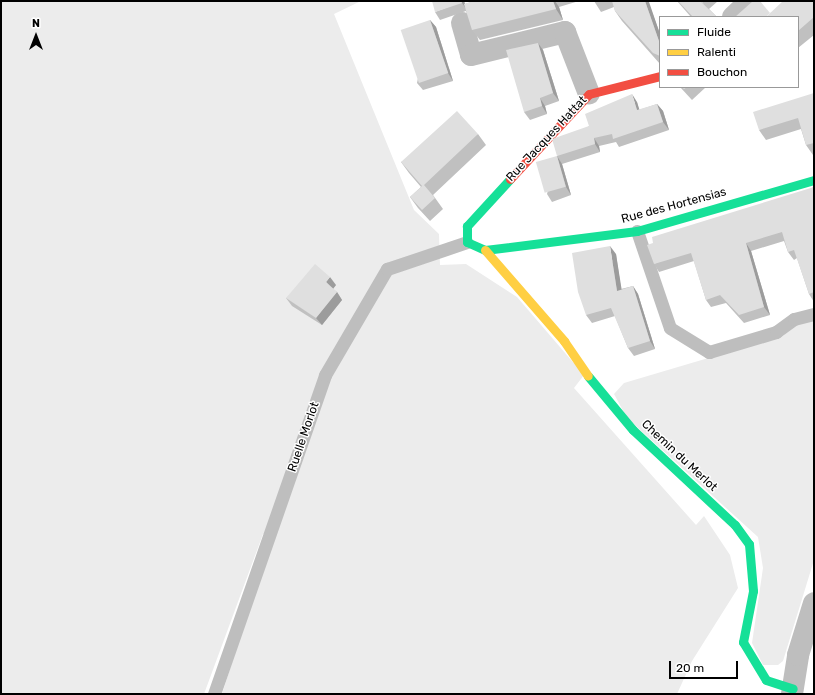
<!DOCTYPE html>
<html>
<head>
<meta charset="utf-8">
<style>
  body { margin:0 }
  #map { position:relative; width:815px; height:695px; overflow:hidden; background:#fff; font-family:Rubik,sans-serif }
  div>[style] { position:absolute }
  [style*='--x'] { left:calc(var(--x)*1px); top:calc(var(--y)*1px); width:calc(var(--w)*1px); rotate:calc(var(--a)*1deg) }
  .green>* { inset:0; background:#ececec }
  .lane>* { height:13px; margin:-6.5px; padding:0 6.5px; transform-origin:6.5px; border-radius:6.5px; background:#bebebe }
  .street>* { height:22px; margin:-11px; padding:0 11px; transform-origin:11px; border-radius:11px; background:#bebebe }
  .fast>* { height:9px; margin:-4.5px; padding:0 4.5px; transform-origin:4.5px; border-radius:4.5px; background:#16e098 }
  .slow>* { height:9px; margin:-4.5px; padding:0 4.5px; transform-origin:4.5px; border-radius:4.5px; background:#ffcf43 }
  .jam>* { height:9px; margin:-4.5px; padding:0 4.5px; transform-origin:4.5px; border-radius:4.5px; background:#f24e42 }
  .wall>* { inset:0; background:#c0c0c0 }
  .shaded-wall>* { inset:0; background:#9c9c9c }
  .building>* { inset:0; background:#dfdfdf; transform-origin:0 0 }
  span { translate:-50% -50%; white-space:nowrap; text-align:center; line-height:1.15; -webkit-text-stroke:3px #fff; paint-order:stroke }
  .street-label { font-size:12px; color:#000 }
  .frame { position:absolute; inset:0; border:2px solid #000; pointer-events:none }
  .legend { position:absolute; left:659px; top:16px; width:140px; height:72px; box-sizing:border-box; background:#fff; border:1px solid #999; margin:0; padding:5px 7px; list-style:none; font-size:12px; color:#000 }
  .legend li { display:flex; align-items:center; gap:8px; height:20px }
  .legend b { width:20px; border:1px solid #999 }
  .north { position:absolute; left:16px; top:16px; width:40px; height:40px; -webkit-text-stroke:3px #fff; paint-order:stroke; rotate:0deg; font-size:11px; font-weight:700; line-height:16px; text-align:center; color:#000 }
  .north::after { content:''; display:block; margin:auto; width:14px; height:18px; background:#000; clip-path:polygon(50% 0,100% 100%,50% 72%,0 100%) }
  .scale { position:absolute; left:669px; top:661px; width:69px; height:18px; box-sizing:border-box; border:2px solid #000; border-top:0; padding-left:5px; font-size:12px; line-height:14px; white-space:nowrap; color:#000; -webkit-text-stroke:3px #fff; paint-order:stroke }
</style>
</head>
<body>
<div id="map">
  <div class="green">
    <i style="clip-path:polygon(1px 1px,361px 1px,334px 14px,414px 210px,439px 234px,440px 265px,466px 264px,517px 297px,584px 375px,574px 388px,696px 525px,704px 516px,730px 555px,738px 588px,692px 661px,677px 694px,222px 694px,273px 535px,263px 534px,204px 694px,1px 694px)"></i>
    <i style="clip-path:polygon(814px 318px,814px 560px,783px 661px,778px 665px,763px 665px,752px 643px,763px 568px,758px 537px,627px 418px,614px 394px,624px 383px,783px 336px,799px 322px)"></i>
  </div>
  <div class="lane">
    <i style="--x:637;--y:231;--w:102;--a:71.2"></i>
    <i style="--x:670;--y:328;--w:46;--a:31.6"></i>
    <i style="--x:709;--y:352;--w:70;--a:-16.6"></i>
    <i style="--x:776;--y:332;--w:22;--a:-36"></i>
    <i style="--x:794;--y:319;--w:21;--a:-14"></i>
    <i style="--x:214;--y:694;--w:338;--a:-70.8"></i>
    <i style="--x:325;--y:375;--w:123;--a:-59.7"></i>
    <i style="--x:387;--y:269;--w:84;--a:-18.6"></i>
  </div>
  <div class="street">
    <i style="--x:733;--y:17;--w:23;--a:-43"></i>
    <i style="--x:462;--y:23;--w:33;--a:74"></i>
    <i style="--x:471;--y:55;--w:97;--a:-13.7"></i>
    <i style="--x:565;--y:32;--w:66;--a:68.8"></i>
    <i style="--x:792;--y:694;--w:39;--a:-81"></i>
    <i style="--x:798;--y:655;--w:54;--a:-72.9"></i>
  </div>
  <div class="fast">
    <i style="--x:510;--y:179;--w:64;--a:132.5"></i>
    <i style="--x:467;--y:226;--w:16;--a:90"></i>
    <i style="--x:467;--y:242;--w:20;--a:24"></i>
    <i style="--x:485;--y:250;--w:153;--a:-7.1"></i>
    <i style="--x:637;--y:231;--w:184;--a:-16.1"></i>
    <i style="--x:588;--y:376;--w:70;--a:50.2"></i>
    <i style="--x:633;--y:430;--w:139;--a:43"></i>
    <i style="--x:735;--y:525;--w:24;--a:54"></i>
    <i style="--x:749;--y:544;--w:47;--a:85.1"></i>
    <i style="--x:753;--y:591;--w:52;--a:101.1"></i>
    <i style="--x:743;--y:642;--w:44;--a:58.8"></i>
    <i style="--x:766;--y:680;--w:28;--a:18"></i>
  </div>
  <div class="slow">
    <i style="--x:485;--y:250;--w:121;--a:49"></i>
    <i style="--x:564;--y:341;--w:42;--a:55.6"></i>
  </div>
  <div class="jam">
    <i style="--x:510;--y:179;--w:116;--a:-47.1"></i>
    <i style="--x:589;--y:94;--w:73;--a:-14.2"></i>
  </div>
  <div class="wall">
    <i style="clip-path:polygon(464px 1px,465px 4px,474px 1px,579px 1px,559px 7px,563px 20px,480px 40px,472px 30px,466px 11px,440px 20px,435px 12px)"></i>
    <i style="clip-path:polygon(594px 1px,648px 1px,660px 34px,660px 64px,622px 21px,615px 11px,614px 7px,601px 12px)"></i>
    <i style="clip-path:polygon(677px 1px,700px 1px,704px 4px,701px 1px,718px 1px,709px 9px,717px 17px,691px 17px)"></i>
    <i style="clip-path:polygon(814px 1px,814px 35px,798px 48px,798px 17px,770px 13px)"></i>
    <i style="clip-path:polygon(430px 20px,436px 27px,453px 81px,423px 90px,417px 83px)"></i>
    <i style="clip-path:polygon(538px 43px,543px 50px,559px 101px,545px 106px,547px 114px,530px 120px,524px 112px)"></i>
    <i style="clip-path:polygon(680px 87px,706px 87px,692px 100px)"></i>
    <i style="clip-path:polygon(814px 93px,814px 155px,813px 155px,806px 145px,801px 129px,766px 140px,759px 130px)"></i>
    <i style="clip-path:polygon(637px 102px,639px 110px,657px 104px,663px 111px,669px 130px,619px 147px,616px 142px,599px 146px,600px 152px,562px 164px,571px 195px,552px 202px,547px 194px,557px 156px,589px 126px)"></i>
    <i style="clip-path:polygon(478px 134px,486px 145px,433px 195px,443px 209px,430px 221px,418px 208px,410px 197px,421px 187px,409px 173px,401px 162px)"></i>
    <i style="clip-path:polygon(814px 187px,814px 302px,809px 294px,797px 258px,794px 260px,788px 252px,784px 241px,751px 251px,770px 315px,744px 323px,726px 303px,711px 307px,706px 300px,694px 261px,659px 272px,654px 264px)"></i>
    <i style="clip-path:polygon(616px 254px,621px 289px,633px 286px,638px 294px,655px 349px,634px 356px,628px 348px,615px 316px,592px 323px,586px 315px)"></i>
    <i style="clip-path:polygon(336px 285px,333px 289px,337px 292px,342px 300px,322px 325px,292px 306px,286px 298px)"></i>
  </div>
  <div class="shaded-wall">
    <i style="clip-path:polygon(461px 1px,464px 1px,467px 10px,462px 3px)"></i>
    <i style="clip-path:polygon(553px 1px,555px 1px,559px 7px,563px 20px,556px 9px)"></i>
    <i style="clip-path:polygon(645px 1px,648px 1px,649px 2px,660px 34px,660px 44px)"></i>
    <i style="clip-path:polygon(430px 20px,436px 27px,453px 81px,448px 73px)"></i>
    <i style="clip-path:polygon(538px 43px,543px 50px,559px 101px,553px 93px)"></i>
    <i style="clip-path:polygon(632px 94px,637px 102px,642px 118px,637px 110px)"></i>
    <i style="clip-path:polygon(540px 98px,545px 106px,547px 114px,542px 106px)"></i>
    <i style="clip-path:polygon(657px 104px,663px 111px,669px 130px,663px 122px)"></i>
    <i style="clip-path:polygon(594px 138px,599px 146px,600px 152px,595px 144px)"></i>
    <i style="clip-path:polygon(557px 156px,562px 164px,571px 195px,566px 187px)"></i>
    <i style="clip-path:polygon(746px 243px,751px 251px,770px 315px,764px 307px)"></i>
    <i style="clip-path:polygon(610px 246px,616px 254px,623px 298px,617px 291px)"></i>
    <i style="clip-path:polygon(330px 277px,336px 285px,332px 290px,326px 282px)"></i>
    <i style="clip-path:polygon(633px 286px,638px 294px,655px 349px,650px 341px)"></i>
    <i style="clip-path:polygon(337px 292px,342px 300px,322px 325px,316px 318px)"></i>
  </div>
  <div class="building">
    <i style="clip-path:polygon(432px 1px,461px 1px,462px 3px,435px 12px)"></i>
    <i style="clip-path:polygon(474px 1px,553px 1px,556px 9px,472px 30px,464px 4px)"></i>
    <i style="clip-path:polygon(612px 1px,645px 1px,660px 44px,660px 56px,653px 53px,615px 11px)"></i>
    <i style="clip-path:polygon(678px 1px,700px 1px,717px 17px,693px 17px)"></i>
    <i style="clip-path:polygon(753px 1px,760px 1px,770px 13px,766px 17px,735px 17px)"></i>
    <i style="clip-path:polygon(783px 1px,814px 1px,814px 17px,798px 31px,798px 17px,766px 17px)"></i>
    <i style="left:430px;top:20px;width:56px;height:31px;rotate:71deg"></i>
    <i style="clip-path:polygon(538px 43px,553px 93px,540px 98px,542px 106px,524px 112px,506px 50px)"></i>
    <i style="clip-path:polygon(682px 87px,687px 87px,684px 89px)"></i>
    <i style="clip-path:polygon(814px 93px,814px 143px,806px 145px,798px 118px,759px 130px,753px 112px)"></i>
    <i style="clip-path:polygon(632px 94px,637px 110px,657px 104px,663px 122px,613px 139px,612px 134px,594px 138px,595px 144px,557px 156px,552px 139px,589px 126px,585px 114px)"></i>
    <i style="clip-path:polygon(457px 111px,478px 134px,424px 185px,435px 198px,422px 210px,410px 197px,422px 186px,401px 162px)"></i>
    <i style="left:557px;top:156px;width:32px;height:22px;rotate:74deg"></i>
    <i style="clip-path:polygon(814px 187px,814px 292px,809px 294px,794px 250px,788px 252px,782px 232px,746px 243px,764px 307px,739px 315px,720px 295px,706px 300px,691px 253px,654px 264px,647px 245px,653px 243px,652px 237px)"></i>
    <i style="clip-path:polygon(610px 246px,617px 291px,633px 286px,650px 341px,628px 348px,611px 308px,586px 315px,578px 292px,572px 253px)"></i>
    <i style="clip-path:polygon(315px 264px,330px 277px,326px 282px,337px 292px,316px 318px,286px 298px)"></i>
  </div>
  <div class="street-label">
    <span style="left:547px;top:139px;rotate:-47deg">Rue Jacques Hattat</span>
    <span style="left:674px;top:206px;rotate:-15deg">Rue des Hortensias</span>
    <span style="left:304px;top:437px;rotate:-71deg">Ruelle Morlot</span>
    <span style="left:679px;top:456px;rotate:43deg">Chemin du Merlot</span>
  </div>
  <div class="frame"></div>
  <ul class="legend">
  <li><b style="height:5px;background:#16e098"></b>Fluide</li>
  <li><b style="height:5px;background:#ffcf43"></b>Ralenti</li>
  <li><b style="height:5px;background:#f24e42"></b>Bouchon</li>
  </ul>
  <div class="north">N</div>
  <div class="scale">20 m</div>
</div>
</body>
</html>
